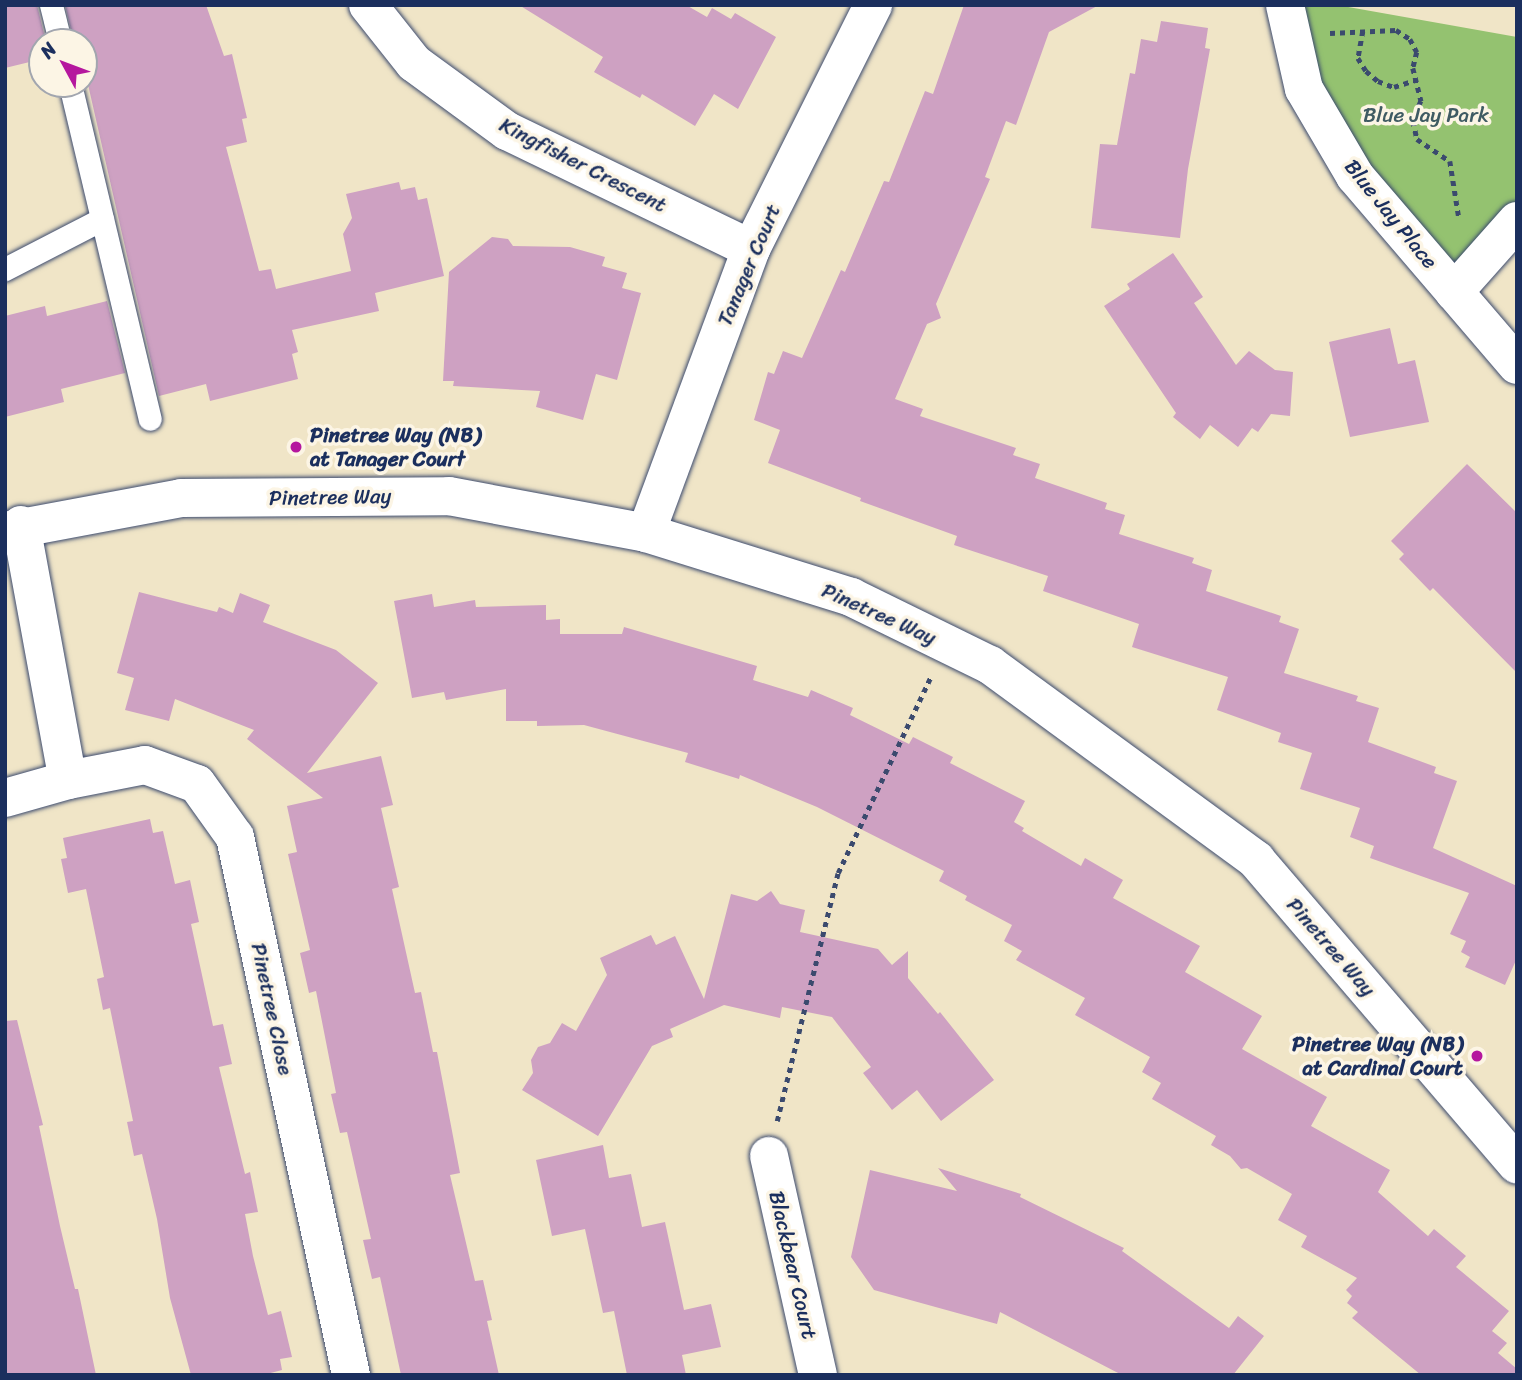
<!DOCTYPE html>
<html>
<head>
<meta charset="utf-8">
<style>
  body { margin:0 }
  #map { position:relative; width:1522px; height:1380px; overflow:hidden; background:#f0e5c7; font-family:Sriracha,sans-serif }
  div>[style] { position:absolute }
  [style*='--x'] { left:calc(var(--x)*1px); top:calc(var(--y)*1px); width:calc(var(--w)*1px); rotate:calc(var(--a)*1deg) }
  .green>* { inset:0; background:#94c270 }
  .building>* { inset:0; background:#cea1c2 }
  .path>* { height:4.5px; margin-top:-2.25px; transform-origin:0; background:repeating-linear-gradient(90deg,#3b4a6e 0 5px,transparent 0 10px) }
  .roads { filter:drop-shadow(0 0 2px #3b4a6e) drop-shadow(0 0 2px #3b4a6e) }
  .lane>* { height:23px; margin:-11.5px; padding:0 11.5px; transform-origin:11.5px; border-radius:11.5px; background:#fff }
  .street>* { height:38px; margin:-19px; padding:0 19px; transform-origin:19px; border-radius:19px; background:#fff }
  .secondary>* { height:38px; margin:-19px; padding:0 19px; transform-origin:19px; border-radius:19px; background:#fff }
  .dots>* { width:19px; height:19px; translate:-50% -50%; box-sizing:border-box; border:4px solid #fcf5e5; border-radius:50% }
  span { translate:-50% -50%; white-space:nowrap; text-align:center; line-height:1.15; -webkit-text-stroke:7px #fcf5e5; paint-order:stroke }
  .park-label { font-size:21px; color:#3f5b63 }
  .street-label { font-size:21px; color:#1b2f5e }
  .poi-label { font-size:21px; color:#1b2f5e; font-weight:700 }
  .left { translate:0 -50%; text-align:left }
  .right { translate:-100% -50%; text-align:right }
  .frame { position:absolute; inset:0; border:7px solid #1b2f5e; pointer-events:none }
  .north { position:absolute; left:28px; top:28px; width:70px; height:70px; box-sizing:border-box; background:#fcf5e5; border:2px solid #a2a6af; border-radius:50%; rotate:311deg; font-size:19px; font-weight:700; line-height:28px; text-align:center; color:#1b2f5e }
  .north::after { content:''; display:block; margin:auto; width:24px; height:32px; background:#b5179e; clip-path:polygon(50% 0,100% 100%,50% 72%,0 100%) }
</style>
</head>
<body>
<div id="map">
  <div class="green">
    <i style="clip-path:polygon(1285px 5px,1337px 5px,1517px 37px,1517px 221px,1454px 292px,1355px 176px)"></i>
  </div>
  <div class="building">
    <i style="clip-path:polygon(5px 5px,37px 5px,46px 42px,42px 42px,42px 59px,5px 68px)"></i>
    <i style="clip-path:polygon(65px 5px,206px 5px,224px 56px,232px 54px,247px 118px,242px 119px,247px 142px,226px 147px,259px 271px,271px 269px,276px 289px,351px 271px,343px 234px,352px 218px,346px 194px,399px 182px,401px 190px,415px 187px,418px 200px,427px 198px,444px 276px,375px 293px,379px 311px,292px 330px,298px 352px,292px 354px,298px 379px,210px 401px,206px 384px,159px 396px,84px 67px,84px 42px,74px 42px)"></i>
    <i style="clip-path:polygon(519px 5px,686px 5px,707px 17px,712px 8px,731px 19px,735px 13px,776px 37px,738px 109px,714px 94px,695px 126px,642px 94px,640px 98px,594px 72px,603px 57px)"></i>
    <i style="clip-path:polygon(964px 5px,1099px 5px,1049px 32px,1016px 125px,1006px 121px,985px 177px,990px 179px,936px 304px,941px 318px,927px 324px,895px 399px,923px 409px,920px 416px,1016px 448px,1013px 455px,1040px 464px,1035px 478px,1107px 503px,1105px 509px,1125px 515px,1119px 534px,1194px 558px,1192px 563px,1212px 570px,1206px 591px,1281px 616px,1279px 622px,1299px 629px,1284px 673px,1358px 696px,1356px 701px,1379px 708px,1368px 742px,1436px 767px,1434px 773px,1457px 781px,1433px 848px,1517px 886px,1517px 958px,1505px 985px,1465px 967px,1470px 957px,1461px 952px,1466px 941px,1450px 934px,1469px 893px,1370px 858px,1374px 846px,1350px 837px,1360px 808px,1300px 789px,1312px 753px,1278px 742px,1281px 733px,1217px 710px,1228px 677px,1132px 647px,1139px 624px,1043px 591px,1048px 576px,954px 545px,957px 536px,860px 501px,861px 498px,768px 463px,780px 430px,754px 420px,768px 372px,774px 374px,783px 351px,802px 358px,841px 270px,845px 272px,884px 181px,889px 182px,925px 91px,933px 94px)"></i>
    <i style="clip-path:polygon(1161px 21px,1208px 28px,1205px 48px,1210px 49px,1188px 169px,1180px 238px,1091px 228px,1100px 144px,1117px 145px,1130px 73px,1135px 74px,1141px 39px,1157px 42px)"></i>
    <i style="clip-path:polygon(492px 237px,508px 239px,513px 246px,570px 247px,605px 257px,602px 266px,627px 273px,622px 288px,641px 293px,617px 380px,596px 374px,583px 420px,536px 407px,540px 391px,453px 386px,454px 381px,443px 381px,449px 272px)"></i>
    <i style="clip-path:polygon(1173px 253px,1203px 297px,1194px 303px,1236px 365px,1249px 351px,1275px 370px,1293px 372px,1290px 416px,1271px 414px,1258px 432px,1252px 428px,1238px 447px,1210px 425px,1200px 439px,1173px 417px,1176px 413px,1104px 306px,1130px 289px,1127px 284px)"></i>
    <i style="clip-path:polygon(107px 301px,125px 373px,61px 389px,64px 402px,5px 417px,5px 316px,45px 306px,47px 316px)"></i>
    <i style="clip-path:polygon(1390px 328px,1398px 364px,1415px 360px,1429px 422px,1350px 437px,1329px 342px)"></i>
    <i style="clip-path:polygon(1467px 464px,1517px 513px,1517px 673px,1433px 588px,1430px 591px,1399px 559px,1404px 554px,1391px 541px)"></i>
    <i style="clip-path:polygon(139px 592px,217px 612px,219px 607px,233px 613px,240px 593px,270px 605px,263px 622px,336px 650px,378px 683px,307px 773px,381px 756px,393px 805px,381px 808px,399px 887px,392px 889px,415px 993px,421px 992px,433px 1052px,437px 1052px,460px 1173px,450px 1175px,475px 1281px,483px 1280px,492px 1320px,487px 1321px,499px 1375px,401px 1375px,380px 1277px,372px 1279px,363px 1240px,371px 1239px,347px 1132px,340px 1133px,331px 1094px,336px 1093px,316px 991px,309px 993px,300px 953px,310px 950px,288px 854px,297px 852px,287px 806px,323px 798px,247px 739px,254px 730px,175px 699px,169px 721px,125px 710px,134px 678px,117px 673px)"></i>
    <i style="clip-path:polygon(432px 594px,434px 607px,475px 600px,476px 607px,546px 605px,546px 620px,560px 619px,560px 634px,622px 634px,624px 627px,757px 666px,753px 680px,808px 697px,811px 690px,853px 708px,850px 715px,909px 744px,913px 737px,953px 757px,950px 763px,1025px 801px,1014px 822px,1024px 828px,1022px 831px,1081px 866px,1085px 858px,1123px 880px,1113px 898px,1200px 946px,1185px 972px,1262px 1016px,1242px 1049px,1327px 1097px,1311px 1126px,1390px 1170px,1378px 1192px,1428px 1236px,1434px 1229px,1466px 1256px,1456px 1267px,1509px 1311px,1492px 1331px,1507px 1343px,1498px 1353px,1517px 1369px,1517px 1375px,1421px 1375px,1352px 1318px,1358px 1312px,1347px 1303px,1352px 1296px,1346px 1290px,1357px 1278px,1301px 1247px,1307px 1236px,1278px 1220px,1292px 1194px,1247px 1168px,1241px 1169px,1230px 1156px,1211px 1145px,1216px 1136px,1152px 1099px,1161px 1083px,1142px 1072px,1150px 1057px,1075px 1015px,1085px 998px,1016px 960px,1022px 951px,1004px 941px,1012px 925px,965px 900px,967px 896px,939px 881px,944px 871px,817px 807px,740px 775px,739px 779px,685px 762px,688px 753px,584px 725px,537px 726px,537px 721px,506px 721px,506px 689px,446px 700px,444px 692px,412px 698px,394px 601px)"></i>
    <i style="clip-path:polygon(150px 819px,153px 833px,163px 831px,175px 884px,190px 880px,199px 922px,191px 924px,213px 1026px,223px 1024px,232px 1064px,219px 1067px,245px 1174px,250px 1172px,258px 1212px,245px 1214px,253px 1256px,268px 1315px,281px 1311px,292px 1357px,280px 1359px,282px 1370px,263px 1375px,191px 1375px,170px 1298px,157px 1219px,142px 1154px,134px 1156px,127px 1122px,133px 1121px,110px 1008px,103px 1010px,97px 979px,104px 977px,86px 889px,68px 893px,61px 859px,67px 858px,63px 838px)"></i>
    <i style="clip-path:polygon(771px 891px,780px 904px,805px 910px,800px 932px,878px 949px,892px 965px,908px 951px,908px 978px,938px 1014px,940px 1012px,994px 1080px,941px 1121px,917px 1090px,892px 1110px,863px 1073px,871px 1067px,832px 1017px,782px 1007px,780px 1018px,724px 1005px,670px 1029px,673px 1037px,652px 1046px,598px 1136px,522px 1090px,533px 1073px,531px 1060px,538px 1047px,550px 1043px,562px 1023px,576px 1031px,607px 975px,600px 958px,651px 935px,656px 945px,675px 936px,704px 999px,731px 894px,757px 901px)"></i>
    <i style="clip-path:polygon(17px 1020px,43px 1125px,39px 1126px,60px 1226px,75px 1289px,78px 1289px,96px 1375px,5px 1374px,5px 1021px)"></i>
    <i style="clip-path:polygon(603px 1145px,609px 1178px,631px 1174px,642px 1227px,665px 1222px,684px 1310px,711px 1304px,721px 1347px,682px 1355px,686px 1375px,627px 1375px,614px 1311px,603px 1313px,585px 1229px,552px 1236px,536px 1160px)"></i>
    <i style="clip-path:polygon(938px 1168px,1021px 1194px,1020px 1197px,1124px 1248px,1122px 1251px,1229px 1328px,1238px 1316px,1264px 1336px,1233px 1375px,1122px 1375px,1000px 1312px,997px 1324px,874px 1290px,851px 1257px,870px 1170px,957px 1191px)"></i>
  </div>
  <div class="path">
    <i style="--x:1363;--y:31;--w:27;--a:100"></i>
    <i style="--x:1358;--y:58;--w:15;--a:58"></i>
    <i style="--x:1366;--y:71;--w:16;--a:40"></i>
    <i style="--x:1378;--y:81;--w:17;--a:21"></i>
    <i style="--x:1394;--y:87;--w:22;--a:-18"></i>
    <i style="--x:1330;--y:33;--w:66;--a:-2.6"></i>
    <i style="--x:1396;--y:30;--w:17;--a:33"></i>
    <i style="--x:1410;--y:39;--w:15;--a:62"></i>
    <i style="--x:1417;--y:52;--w:16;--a:104"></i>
    <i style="--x:1413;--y:68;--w:34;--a:76"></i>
    <i style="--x:1421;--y:101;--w:22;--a:112"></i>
    <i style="--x:1413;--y:121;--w:18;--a:77"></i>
    <i style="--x:1417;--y:139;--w:40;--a:34"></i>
    <i style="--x:1450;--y:161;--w:58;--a:81"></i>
    <i style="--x:777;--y:1121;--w:255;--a:-76.2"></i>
    <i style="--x:838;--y:873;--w:216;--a:-64.7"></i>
  </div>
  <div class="roads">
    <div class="lane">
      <i style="--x:51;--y:5;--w:38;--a:76"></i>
      <i style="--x:70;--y:84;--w:344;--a:76.6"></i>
      <i style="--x:5;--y:269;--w:109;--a:-27.3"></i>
    </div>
    <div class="street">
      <i style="--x:368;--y:5;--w:74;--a:51.6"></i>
      <i style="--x:414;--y:63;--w:115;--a:36.2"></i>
      <i style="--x:507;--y:131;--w:271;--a:25.8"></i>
      <i style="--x:1285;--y:5;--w:86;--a:77.3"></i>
      <i style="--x:1304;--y:89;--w:101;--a:59.6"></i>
      <i style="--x:1355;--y:176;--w:249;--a:49.4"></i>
      <i style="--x:1454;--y:292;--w:95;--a:-48.4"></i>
      <i style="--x:21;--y:525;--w:259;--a:79.6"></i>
      <i style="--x:646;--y:533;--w:303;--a:-69.7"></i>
      <i style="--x:751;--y:249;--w:273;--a:-63.4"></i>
      <i style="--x:5;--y:798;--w:66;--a:-15.9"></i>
      <i style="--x:68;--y:780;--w:78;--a:-11"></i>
      <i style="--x:145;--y:765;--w:55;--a:20.1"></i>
      <i style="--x:197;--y:784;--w:65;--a:54.4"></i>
      <i style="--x:235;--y:837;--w:550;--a:77.83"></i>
      <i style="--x:769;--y:1156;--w:224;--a:77.4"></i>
    </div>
    <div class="secondary">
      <i style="--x:5;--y:531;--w:179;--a:-10.6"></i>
      <i style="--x:181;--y:498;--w:268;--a:-0.4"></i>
      <i style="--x:449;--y:496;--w:200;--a:10.6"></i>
      <i style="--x:646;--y:533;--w:215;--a:17.3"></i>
      <i style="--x:851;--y:597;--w:155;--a:26.1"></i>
      <i style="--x:990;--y:665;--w:330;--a:36.2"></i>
      <i style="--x:1256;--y:860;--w:401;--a:49.4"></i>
    </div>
  </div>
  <div class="dots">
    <i style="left:296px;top:447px;background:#b5179e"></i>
    <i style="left:1477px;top:1056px;background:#b5179e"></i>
  </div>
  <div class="park-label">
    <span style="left:1426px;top:115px">Blue Jay Park</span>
  </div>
  <div class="street-label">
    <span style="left:583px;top:165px;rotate:27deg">Kingfisher Crescent</span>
    <span style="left:1391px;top:214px;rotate:51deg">Blue Jay Place</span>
    <span style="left:749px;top:265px;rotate:-67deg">Tanager Court</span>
    <span style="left:330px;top:497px;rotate:-1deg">Pinetree Way</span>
    <span style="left:879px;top:614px;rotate:24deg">Pinetree Way</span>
    <span style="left:1331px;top:947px;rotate:49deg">Pinetree Way</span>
    <span style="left:272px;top:1009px;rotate:78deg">Pinetree Close</span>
    <span style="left:793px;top:1265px;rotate:77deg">Blackbear Court</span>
  </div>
  <div class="poi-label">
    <span class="left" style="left:310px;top:447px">Pinetree Way (NB)<br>at Tanager Court</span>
    <span class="right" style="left:1463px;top:1056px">Pinetree Way (NB)<br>at Cardinal Court</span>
  </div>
  <div class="frame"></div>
  <div class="north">N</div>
</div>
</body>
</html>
